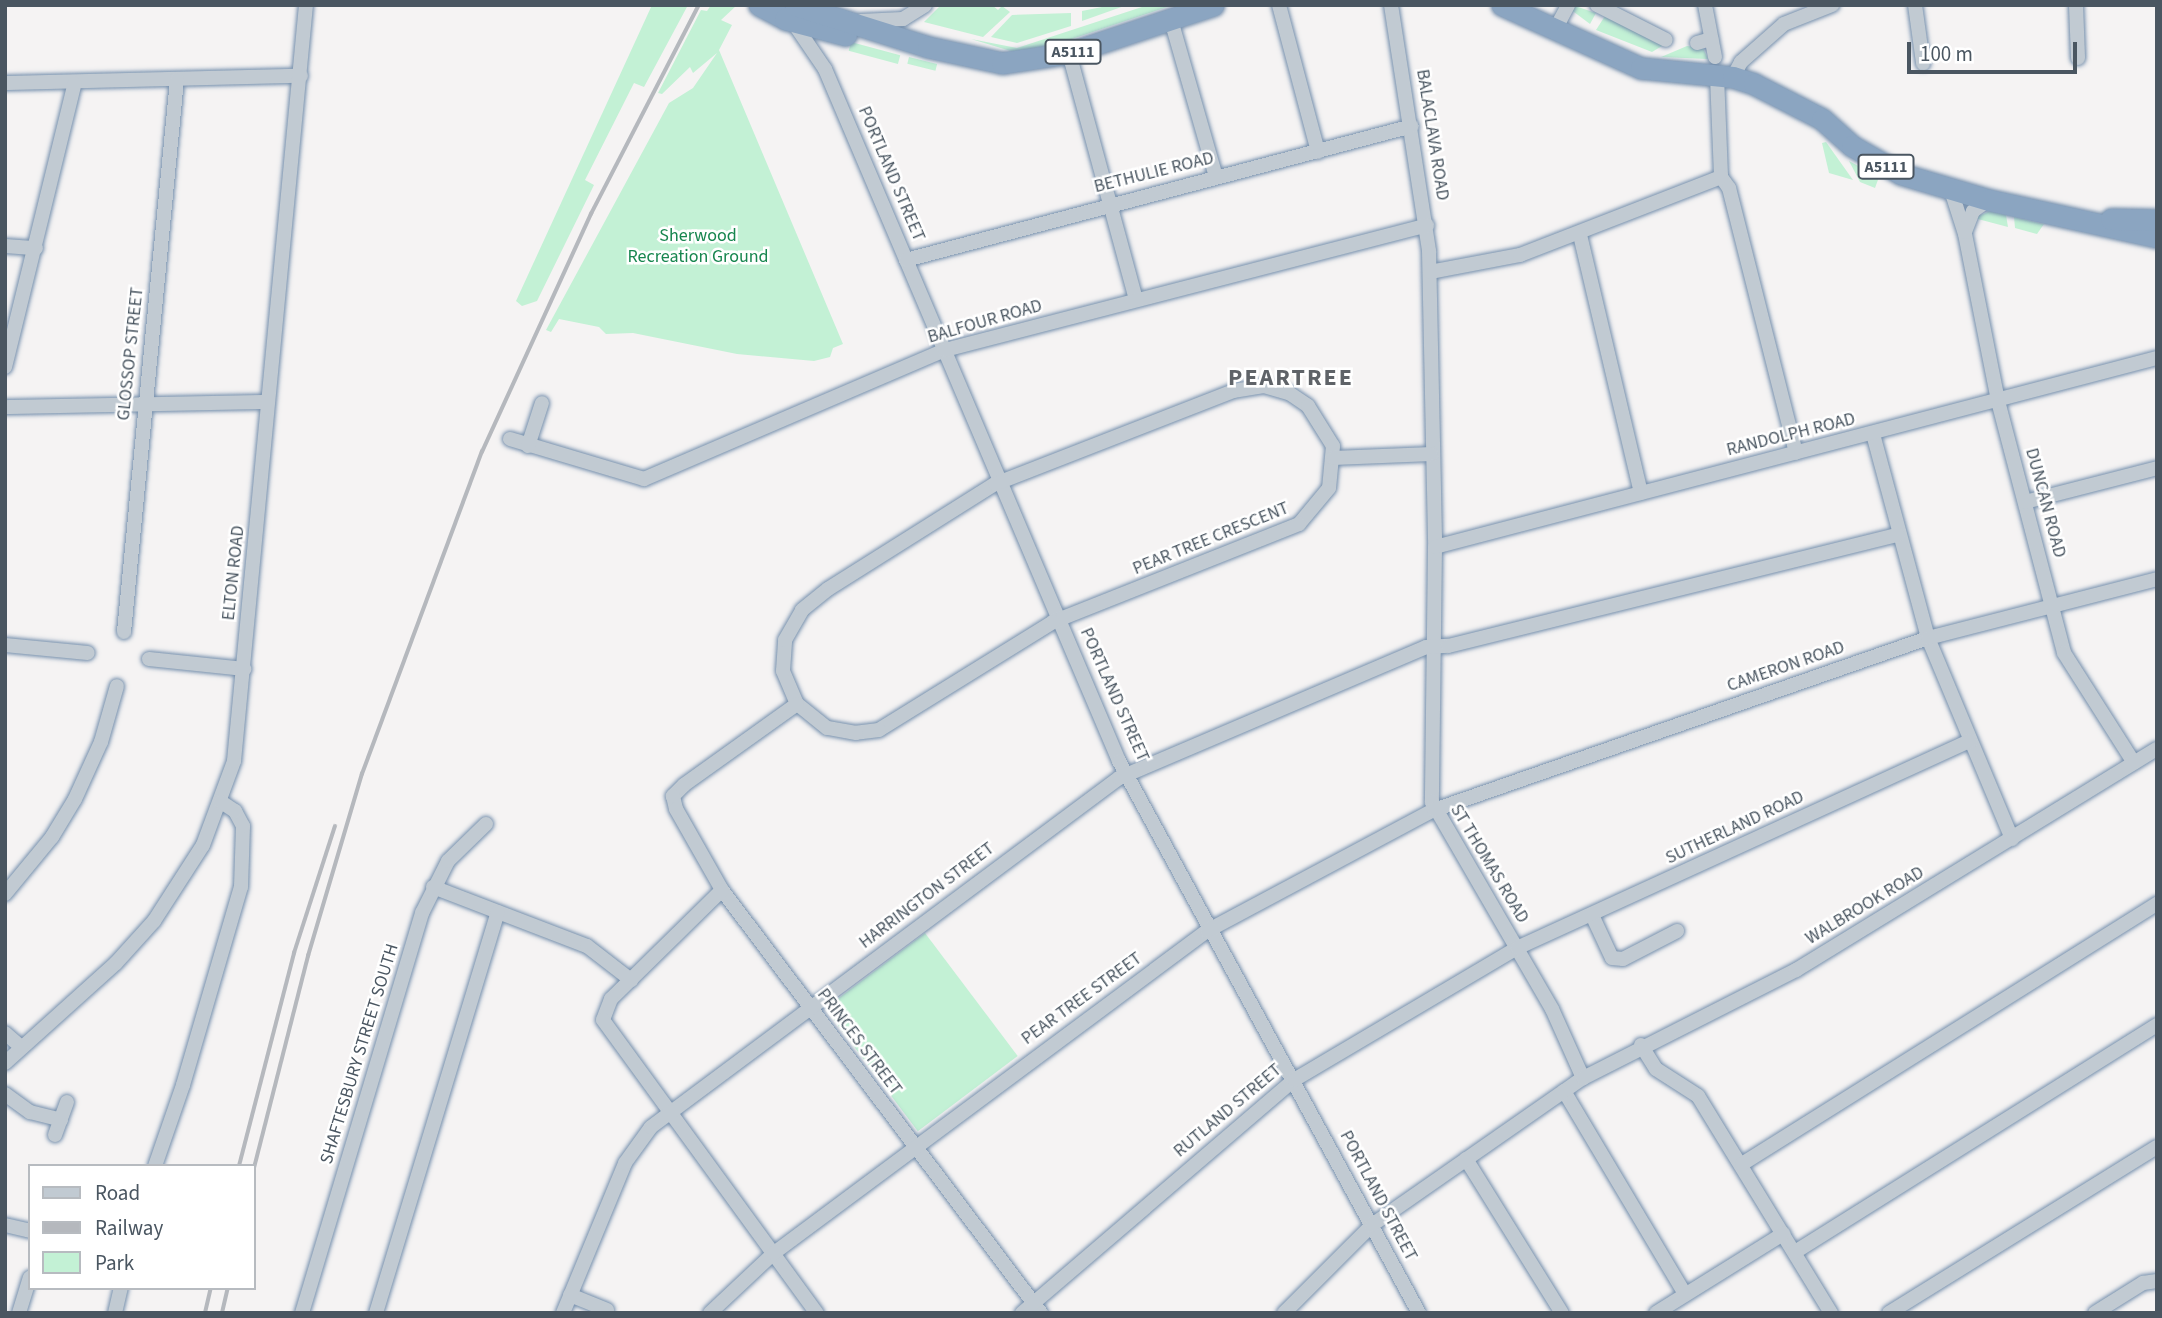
<!DOCTYPE html>
<html>
<head>
<meta charset="utf-8">
<style>
  body { margin:0 }
  #map { position:relative; width:2162px; height:1318px; overflow:hidden; background:#f5f3f3; font-family:"Source Sans 3",sans-serif }
  div>[style] { position:absolute }
  [style*='--x'] { left:calc(var(--x)*1px); top:calc(var(--y)*1px); width:calc(var(--w)*1px); rotate:calc(var(--a)*1deg) }
  .green>* { inset:0; background:#c3f1d5; transform-origin:0 0 }
  .roads { filter:drop-shadow(0 0 2px #7690ad) drop-shadow(0 0 2px #7690ad) }
  .minor>* { height:14px; margin:-7px; padding:0 7px; transform-origin:7px; border-radius:7px; background:#c1cad2 }
  .highway>* { height:21px; margin:-10.5px; padding:0 10.5px; transform-origin:10.5px; border-radius:10.5px; background:#8ba5c1 }
  .rail>* { height:3.5px; margin:-1.75px; padding:0 1.75px; transform-origin:1.75px; border-radius:1.75px; background:#b5b8bd }
  span { translate:-50% -50%; white-space:nowrap; text-align:center; line-height:1.15; -webkit-text-stroke:5px #fff; paint-order:stroke }
  .shield-label span { padding:2px 5px; background:#fff; border:2px solid; border-radius:5px; -webkit-text-stroke-width:0 }
  .shield-label { font-size:16px; color:#4a5661; font-weight:700 }
  .street-label { font-size:18px; color:#4a5661 }
  .park-label { font-size:18px; color:#17864f }
  .district-label { font-size:24px; color:#5f6368; font-weight:700; letter-spacing:2px }
  .frame { position:absolute; inset:0; border:7px solid #4a5661; pointer-events:none }
  .legend { position:absolute; left:28px; top:1164px; width:228px; height:126px; box-sizing:border-box; background:#fff; border:2px solid #b7bbc0; margin:0; padding:9px 12px; list-style:none; font-size:21px; color:#4a5661 }
  .legend li { display:flex; align-items:center; gap:14px; height:35px }
  .legend b { width:35px; border:2px solid #b7bbc0 }
  .scale { position:absolute; left:1907px; top:42px; width:170px; height:32px; box-sizing:border-box; border:4px solid #4a5661; border-top:0; padding-left:9px; font-size:21px; line-height:24px; white-space:nowrap; color:#4a5661; -webkit-text-stroke:5px #fff; paint-order:stroke }
</style>
</head>
<body>
<div id="map">
  <div class="green">
    <i style="clip-path:polygon(652px 5px,688px 5px,644px 87px,634px 83px,585px 180px,594px 185px,537px 301px,522px 306px,516px 301px)"></i>
    <i style="clip-path:polygon(711px 5px,736px 6px,721px 20px,732px 25px,719px 50px,843px 344px,833px 348px,830px 357px,814px 361px,737px 354px,633px 333px,606px 334px,599px 327px,559px 319px,551px 332px,546px 330px,669px 103px,693px 88px,717px 53px,693px 73px,690px 67px,662px 94px,658px 93px,701px 10px,707px 11px)"></i>
    <i style="clip-path:polygon(941px 5px,992px 5px,998px 10px,1002px 6px,1010px 12px,983px 37px,924px 22px)"></i>
    <i style="clip-path:polygon(1112px 5px,1127px 5px,1082px 21px,1082px 11px)"></i>
    <i style="clip-path:polygon(1148px 5px,1173px 5px,1057px 44px,1014px 52px,971px 39px,1017px 48px)"></i>
    <i style="clip-path:polygon(1572px 5px,1596px 13px,1590px 24px,1570px 9px)"></i>
    <i style="clip-path:polygon(1071px 13px,1071px 26px,1017px 43px,991px 37px,1012px 15px)"></i>
    <i style="clip-path:polygon(1605px 16px,1667px 43px,1652px 52px,1596px 30px)"></i>
    <i style="left:851px;top:42px;width:51px;height:9px;rotate:15deg"></i>
    <i style="clip-path:polygon(1687px 46px,1703px 48px,1708px 59px,1661px 57px)"></i>
    <i style="left:909px;top:57px;width:29px;height:7px;rotate:14deg"></i>
    <i style="clip-path:polygon(1826px 142px,1853px 180px,1829px 173px,1822px 143px)"></i>
    <i style="clip-path:polygon(1849px 161px,1879px 177px,1875px 188px,1860px 182px)"></i>
    <i style="clip-path:polygon(1990px 211px,2006px 215px,2008px 227px,1974px 218px)"></i>
    <i style="clip-path:polygon(2014px 217px,2044px 224px,2037px 234px,2015px 228px)"></i>
    <i style="left:925px;top:933px;width:154px;height:125px;rotate:53deg"></i>
  </div>
  <div class="roads">
    <div class="minor">
      <i style="--x:1279;--y:5;--w:152;--a:75.1"></i>
      <i style="--x:1391;--y:5;--w:249;--a:81.2"></i>
      <i style="--x:1429;--y:251;--w:296;--a:88.8"></i>
      <i style="--x:1435;--y:547;--w:255;--a:90.7"></i>
      <i style="--x:1432;--y:802;--w:239;--a:59.9"></i>
      <i style="--x:1552;--y:1009;--w:76;--a:65.8"></i>
      <i style="--x:1597;--y:5;--w:77;--a:26.9"></i>
      <i style="--x:1705;--y:5;--w:53;--a:79.1"></i>
      <i style="--x:1915;--y:5;--w:59;--a:82.1"></i>
      <i style="--x:2076;--y:5;--w:53;--a:87.8"></i>
      <i style="--x:1171;--y:20;--w:163;--a:74"></i>
      <i style="--x:861;--y:21;--w:42;--a:-2.7"></i>
      <i style="--x:903;--y:19;--w:26;--a:-32"></i>
      <i style="--x:793;--y:22;--w:57;--a:55.8"></i>
      <i style="--x:825;--y:69;--w:752;--a:66.98"></i>
      <i style="--x:1119;--y:761;--w:628;--a:61.48"></i>
      <i style="--x:1556;--y:28;--w:26;--a:-62"></i>
      <i style="--x:1697;--y:43;--w:15;--a:-16"></i>
      <i style="--x:1069;--y:53;--w:256;--a:74.8"></i>
      <i style="--x:1717;--y:76;--w:101;--a:87.7"></i>
      <i style="--x:1721;--y:177;--w:14;--a:54"></i>
      <i style="--x:1729;--y:188;--w:273;--a:75.8"></i>
      <i style="--x:1733;--y:77;--w:17;--a:-62"></i>
      <i style="--x:1741;--y:62;--w:57;--a:-41.5"></i>
      <i style="--x:1784;--y:24;--w:52;--a:-21.6"></i>
      <i style="--x:5;--y:83;--w:296;--a:-1.4"></i>
      <i style="--x:1951;--y:190;--w:46;--a:72.3"></i>
      <i style="--x:1965;--y:234;--w:170;--a:78.8"></i>
      <i style="--x:1998;--y:401;--w:260;--a:75.3"></i>
      <i style="--x:2064;--y:653;--w:130;--a:57.5"></i>
      <i style="--x:1965;--y:232;--w:22;--a:-69"></i>
      <i style="--x:1973;--y:211;--w:19;--a:-35"></i>
      <i style="--x:1580;--y:235;--w:265;--a:76.7"></i>
      <i style="--x:5;--y:246;--w:31;--a:4"></i>
      <i style="--x:906;--y:260;--w:523;--a:-14.83"></i>
      <i style="--x:1430;--y:272;--w:92;--a:-10.7"></i>
      <i style="--x:1520;--y:255;--w:216;--a:-21.2"></i>
      <i style="--x:5;--y:367;--w:292;--a:-76.2"></i>
      <i style="--x:1264;--y:386;--w:26;--a:16"></i>
      <i style="--x:1289;--y:393;--w:23;--a:34"></i>
      <i style="--x:1308;--y:406;--w:47;--a:58"></i>
      <i style="--x:1333;--y:446;--w:42;--a:95.4"></i>
      <i style="--x:1329;--y:488;--w:47;--a:129.8"></i>
      <i style="--x:1299;--y:524;--w:265;--a:158.3"></i>
      <i style="--x:1053;--y:622;--w:205;--a:148.2"></i>
      <i style="--x:879;--y:730;--w:23;--a:173"></i>
      <i style="--x:856;--y:733;--w:29;--a:-170"></i>
      <i style="--x:827;--y:728;--w:38;--a:-141"></i>
      <i style="--x:797;--y:704;--w:36;--a:-113"></i>
      <i style="--x:783;--y:671;--w:31;--a:-86"></i>
      <i style="--x:785;--y:640;--w:34;--a:-60"></i>
      <i style="--x:802;--y:610;--w:33;--a:-39"></i>
      <i style="--x:828;--y:589;--w:197;--a:-32.2"></i>
      <i style="--x:995;--y:484;--w:256;--a:-21.3"></i>
      <i style="--x:1233;--y:391;--w:31;--a:-9"></i>
      <i style="--x:5;--y:407;--w:262;--a:-1.1"></i>
      <i style="--x:1873;--y:434;--w:211;--a:74.9"></i>
      <i style="--x:1928;--y:638;--w:218;--a:67.3"></i>
      <i style="--x:510;--y:439;--w:140;--a:16.6"></i>
      <i style="--x:644;--y:479;--w:327;--a:-23.2"></i>
      <i style="--x:945;--y:350;--w:498;--a:-14.5"></i>
      <i style="--x:528;--y:446;--w:45;--a:-72"></i>
      <i style="--x:1334;--y:458;--w:97;--a:-2.4"></i>
      <i style="--x:2025;--y:502;--w:136;--a:-14.4"></i>
      <i style="--x:1435;--y:547;--w:746;--a:-14.67"></i>
      <i style="--x:124;--y:632;--w:555;--a:-84.52"></i>
      <i style="--x:5;--y:645;--w:83;--a:5.5"></i>
      <i style="--x:149;--y:659;--w:96;--a:6"></i>
      <i style="--x:797;--y:704;--w:139;--a:144.4"></i>
      <i style="--x:684;--y:785;--w:16;--a:135"></i>
      <i style="--x:673;--y:796;--w:13;--a:77"></i>
      <i style="--x:676;--y:809;--w:93;--a:60.4"></i>
      <i style="--x:722;--y:890;--w:530;--a:52.98"></i>
      <i style="--x:433;--y:887;--w:165;--a:21"></i>
      <i style="--x:587;--y:946;--w:56;--a:37.7"></i>
      <i style="--x:722;--y:890;--w:156;--a:135.5"></i>
      <i style="--x:611;--y:999;--w:22;--a:111"></i>
      <i style="--x:603;--y:1020;--w:363;--a:53.9"></i>
      <i style="--x:5;--y:894;--w:74;--a:-50.5"></i>
      <i style="--x:52;--y:837;--w:44;--a:-58.8"></i>
      <i style="--x:75;--y:799;--w:63;--a:-65.5"></i>
      <i style="--x:101;--y:742;--w:58;--a:-74.1"></i>
      <i style="--x:1592;--y:915;--w:47;--a:65.1"></i>
      <i style="--x:1612;--y:958;--w:11;--a:5"></i>
      <i style="--x:1623;--y:959;--w:61;--a:-27.4"></i>
      <i style="--x:5;--y:1033;--w:21;--a:41"></i>
      <i style="--x:1641;--y:1045;--w:28;--a:58"></i>
      <i style="--x:1656;--y:1069;--w:50;--a:32.7"></i>
      <i style="--x:1698;--y:1096;--w:255;--a:58.5"></i>
      <i style="--x:5;--y:1063;--w:149;--a:-42"></i>
      <i style="--x:116;--y:963;--w:57;--a:-47.9"></i>
      <i style="--x:154;--y:921;--w:90;--a:-57.2"></i>
      <i style="--x:203;--y:845;--w:90;--a:-69.7"></i>
      <i style="--x:234;--y:761;--w:759;--a:-84.56"></i>
      <i style="--x:1564;--y:1091;--w:236;--a:59.2"></i>
      <i style="--x:5;--y:1094;--w:31;--a:36"></i>
      <i style="--x:30;--y:1112;--w:32;--a:14"></i>
      <i style="--x:55;--y:1135;--w:35;--a:-70"></i>
      <i style="--x:1466;--y:1159;--w:181;--a:58.1"></i>
      <i style="--x:1742;--y:1164;--w:490;--a:-32.1"></i>
      <i style="--x:155;--y:1166;--w:86;--a:-70.9"></i>
      <i style="--x:183;--y:1085;--w:206;--a:-73.7"></i>
      <i style="--x:241;--y:887;--w:61;--a:-88.1"></i>
      <i style="--x:243;--y:826;--w:17;--a:-118"></i>
      <i style="--x:235;--y:811;--w:17;--a:-147"></i>
      <i style="--x:5;--y:1225;--w:26;--a:13"></i>
      <i style="--x:1795;--y:1252;--w:427;--a:-32.1"></i>
      <i style="--x:570;--y:1295;--w:40;--a:22"></i>
      <i style="--x:19;--y:1313;--w:37;--a:-73"></i>
      <i style="--x:115;--y:1313;--w:26;--a:-77"></i>
      <i style="--x:302;--y:1313;--w:418;--a:-73.3"></i>
      <i style="--x:422;--y:913;--w:58;--a:-63.4"></i>
      <i style="--x:448;--y:861;--w:53;--a:-44.2"></i>
      <i style="--x:376;--y:1313;--w:419;--a:-73.1"></i>
      <i style="--x:563;--y:1313;--w:162;--a:-67.5"></i>
      <i style="--x:625;--y:1163;--w:44;--a:-54.2"></i>
      <i style="--x:651;--y:1127;--w:584;--a:-36.71"></i>
      <i style="--x:1119;--y:778;--w:334;--a:-23.1"></i>
      <i style="--x:1426;--y:647;--w:22;--a:-3"></i>
      <i style="--x:1448;--y:646;--w:463;--a:-13.9"></i>
      <i style="--x:710;--y:1313;--w:88;--a:-43.2"></i>
      <i style="--x:774;--y:1253;--w:540;--a:-36.64"></i>
      <i style="--x:1207;--y:931;--w:257;--a:-28.1"></i>
      <i style="--x:1434;--y:810;--w:523;--a:-19.2"></i>
      <i style="--x:1928;--y:638;--w:236;--a:-14.4"></i>
      <i style="--x:1022;--y:1313;--w:358;--a:-40.6"></i>
      <i style="--x:1294;--y:1080;--w:259;--a:-30.6"></i>
      <i style="--x:1517;--y:948;--w:498;--a:-24.6"></i>
      <i style="--x:1284;--y:1313;--w:124;--a:-45"></i>
      <i style="--x:1372;--y:1225;--w:257;--a:-34.9"></i>
      <i style="--x:1583;--y:1078;--w:239;--a:-26.9"></i>
      <i style="--x:1796;--y:970;--w:423;--a:-31.5"></i>
      <i style="--x:1656;--y:1313;--w:150;--a:-31.9"></i>
      <i style="--x:1889;--y:1313;--w:315;--a:-31.8"></i>
      <i style="--x:2095;--y:1313;--w:57;--a:-32"></i>
      <i style="--x:2143;--y:1283;--w:14;--a:-8"></i>
    </div>
    <div class="highway">
      <i style="--x:759;--y:5;--w:30;--a:28"></i>
      <i style="--x:785;--y:19;--w:63;--a:14.7"></i>
      <i style="--x:795;--y:5;--w:139;--a:17.5"></i>
      <i style="--x:928;--y:47;--w:76;--a:12.2"></i>
      <i style="--x:1002;--y:63;--w:68;--a:-8.5"></i>
      <i style="--x:1069;--y:53;--w:152;--a:-18.4"></i>
      <i style="--x:1502;--y:5;--w:153;--a:24.4"></i>
      <i style="--x:1641;--y:68;--w:92;--a:5.6"></i>
      <i style="--x:1733;--y:77;--w:22;--a:18"></i>
      <i style="--x:1754;--y:84;--w:76;--a:27.2"></i>
      <i style="--x:1822;--y:119;--w:40;--a:42"></i>
      <i style="--x:1852;--y:146;--w:56;--a:29.7"></i>
      <i style="--x:1901;--y:174;--w:92;--a:16.5"></i>
      <i style="--x:1989;--y:200;--w:172;--a:12.4"></i>
      <i style="--x:2111;--y:219;--w:46;--a:1.2"></i>
    </div>
  </div>
  <div class="rail">
    <i style="--x:239;--y:1166;--w:220;--a:-75.5"></i>
    <i style="--x:294;--y:953;--w:133;--a:-72.1"></i>
    <i style="--x:254;--y:1168;--w:219;--a:-75.7"></i>
    <i style="--x:308;--y:956;--w:190;--a:-73.5"></i>
    <i style="--x:362;--y:774;--w:344;--a:-69.6"></i>
    <i style="--x:482;--y:452;--w:262;--a:-65.4"></i>
    <i style="--x:591;--y:214;--w:235;--a:-62.7"></i>
    <i style="--x:205;--y:1313;--w:26;--a:-77"></i>
    <i style="--x:222;--y:1313;--w:26;--a:-77"></i>
  </div>
  <div class="shield-label">
    <span style="left:1073px;top:52px">A5111</span>
    <span style="left:1886px;top:167px">A5111</span>
  </div>
  <div class="street-label">
    <span style="left:1432px;top:135px;rotate:81deg">BALACLAVA ROAD</span>
    <span style="left:1154px;top:173px;rotate:-14deg">BETHULIE ROAD</span>
    <span style="left:891px;top:174px;rotate:67deg">PORTLAND STREET</span>
    <span style="left:985px;top:322px;rotate:-16deg">BALFOUR ROAD</span>
    <span style="left:131px;top:354px;rotate:-84deg">GLOSSOP STREET</span>
    <span style="left:1791px;top:435px;rotate:-14deg">RANDOLPH ROAD</span>
    <span style="left:2045px;top:503px;rotate:75deg">DUNCAN ROAD</span>
    <span style="left:1211px;top:539px;rotate:-22deg">PEAR TREE CRESCENT</span>
    <span style="left:234px;top:573px;rotate:-84deg">ELTON ROAD</span>
    <span style="left:1786px;top:667px;rotate:-19deg">CAMERON ROAD</span>
    <span style="left:1114px;top:695px;rotate:66deg">PORTLAND STREET</span>
    <span style="left:1735px;top:828px;rotate:-25deg">SUTHERLAND ROAD</span>
    <span style="left:1489px;top:864px;rotate:59deg">ST THOMAS ROAD</span>
    <span style="left:927px;top:896px;rotate:-37deg">HARRINGTON STREET</span>
    <span style="left:1865px;top:906px;rotate:-31deg">WALBROOK ROAD</span>
    <span style="left:1082px;top:999px;rotate:-36deg">PEAR TREE STREET</span>
    <span style="left:859px;top:1042px;rotate:53deg">PRINCES STREET</span>
    <span style="left:360px;top:1054px;rotate:-73deg">SHAFTESBURY STREET SOUTH</span>
    <span style="left:1228px;top:1111px;rotate:-40deg">RUTLAND STREET</span>
    <span style="left:1378px;top:1196px;rotate:62deg">PORTLAND STREET</span>
  </div>
  <div class="park-label">
    <span style="left:698px;top:247px">Sherwood<br>Recreation Ground</span>
  </div>
  <div class="district-label">
    <span style="left:1291px;top:378px">PEARTREE</span>
  </div>
  <div class="frame"></div>
  <ul class="legend">
  <li><b style="height:9px;background:#c1cad2"></b>Road</li>
  <li><b style="height:9px;background:#b5b8bd"></b>Railway</li>
  <li><b style="height:19px;background:#c3f1d5"></b>Park</li>
  </ul>
  <div class="scale">100 m</div>
</div>
</body>
</html>
